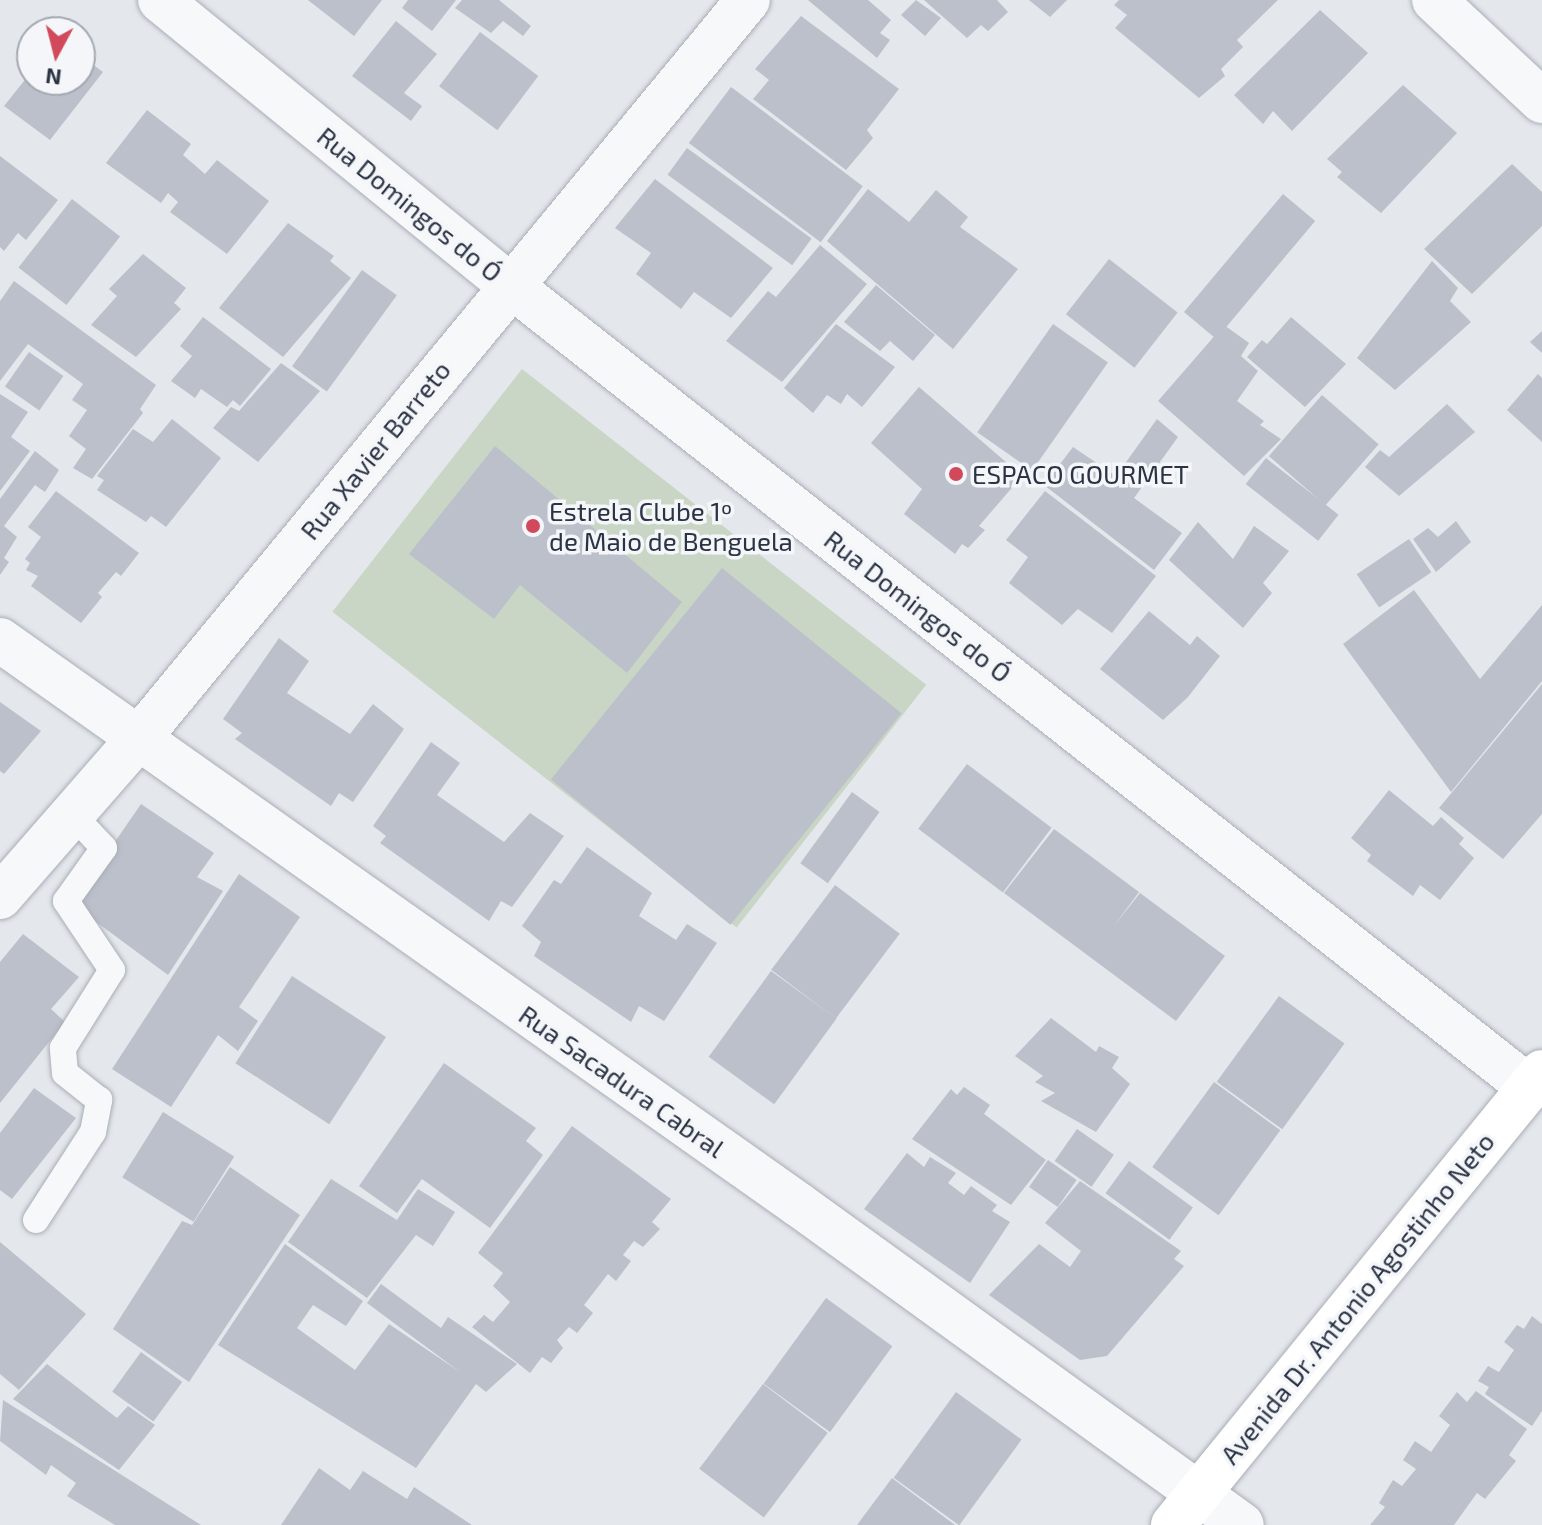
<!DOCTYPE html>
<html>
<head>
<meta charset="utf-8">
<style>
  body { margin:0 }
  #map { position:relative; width:1542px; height:1525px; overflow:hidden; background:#e4e7ec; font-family:"Exo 2",sans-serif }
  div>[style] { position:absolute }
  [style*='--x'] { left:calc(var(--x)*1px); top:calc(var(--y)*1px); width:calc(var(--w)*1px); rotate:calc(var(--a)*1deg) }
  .green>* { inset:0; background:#c9d6c5; transform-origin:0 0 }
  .building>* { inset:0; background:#bbc0ca; transform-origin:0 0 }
  .roads { filter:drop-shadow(0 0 2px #a9aeb7) drop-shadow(0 0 2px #a9aeb7) }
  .lane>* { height:26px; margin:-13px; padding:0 13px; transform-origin:13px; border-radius:13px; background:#f7f8fa }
  .street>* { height:44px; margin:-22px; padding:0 22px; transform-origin:22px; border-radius:22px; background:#f7f8fa }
  .secondary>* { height:44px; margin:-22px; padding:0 22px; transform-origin:22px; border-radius:22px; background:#fff }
  .dots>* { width:22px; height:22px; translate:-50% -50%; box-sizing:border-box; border:4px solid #f4f6f9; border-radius:50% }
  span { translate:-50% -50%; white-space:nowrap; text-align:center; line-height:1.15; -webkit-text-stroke:7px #f4f6f9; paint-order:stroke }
  .street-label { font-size:26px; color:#2b3445 }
  .poi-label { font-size:26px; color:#2b3445 }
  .left { translate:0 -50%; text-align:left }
  .north { position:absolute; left:16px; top:16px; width:80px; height:80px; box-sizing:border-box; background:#f4f6f9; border:2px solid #a4a8b1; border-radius:50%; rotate:187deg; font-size:22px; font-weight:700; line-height:32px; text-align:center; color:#2b3445 }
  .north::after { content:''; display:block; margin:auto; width:28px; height:36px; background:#d1495b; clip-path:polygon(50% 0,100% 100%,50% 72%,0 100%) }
</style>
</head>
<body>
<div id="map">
  <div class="green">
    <i style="left:522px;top:369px;width:513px;height:308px;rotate:38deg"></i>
  </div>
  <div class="building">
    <i style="clip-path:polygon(308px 0,382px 0,354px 36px)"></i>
    <i style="clip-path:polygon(408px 0,456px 0,432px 31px,402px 8px)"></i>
    <i style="clip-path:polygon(462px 0,499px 0,531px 26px,523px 36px,503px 21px,491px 33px,455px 8px)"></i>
    <i style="clip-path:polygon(808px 0,868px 0,891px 20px,880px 33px,890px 40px,877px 58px)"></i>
    <i style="clip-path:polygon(916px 0,941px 18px,925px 36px,901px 15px)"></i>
    <i style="clip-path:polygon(924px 0,997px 0,1008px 12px,988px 31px,981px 25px,967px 38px)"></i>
    <i style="clip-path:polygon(1029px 0,1067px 0,1050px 17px)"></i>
    <i style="clip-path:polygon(1119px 0,1278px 0,1237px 40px,1243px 47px,1221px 69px,1225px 76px,1199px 98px,1115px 28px,1127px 15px,1114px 5px)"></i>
    <i style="clip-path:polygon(1320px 10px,1368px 53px,1292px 131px,1273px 111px,1263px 124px,1234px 95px)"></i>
    <i style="clip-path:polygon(801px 16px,899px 89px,867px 130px,873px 138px,846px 170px,753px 99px,769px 80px,755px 69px)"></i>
    <i style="clip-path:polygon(396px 21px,437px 54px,404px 93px,422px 106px,411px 121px,352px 76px)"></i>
    <i style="left:480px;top:32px;width:73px;height:68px;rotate:37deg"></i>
    <i style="clip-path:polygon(80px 55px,103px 72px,50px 140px,4px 106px,32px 71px,32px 80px,80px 80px)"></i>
    <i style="clip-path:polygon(1403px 85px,1457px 133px,1381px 213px,1337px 177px,1342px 172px,1327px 159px)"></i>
    <i style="left:731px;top:87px;width:165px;height:70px;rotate:37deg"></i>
    <i style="clip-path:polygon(147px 110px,191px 144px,183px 155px,205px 174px,217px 160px,269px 201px,227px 254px,170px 212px,178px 202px,168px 193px,161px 203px,106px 163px)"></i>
    <i style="left:687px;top:148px;width:154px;height:33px;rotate:36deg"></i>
    <i style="clip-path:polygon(0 156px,58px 200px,26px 240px,18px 233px,4px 251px,0 247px)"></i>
    <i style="clip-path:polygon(1512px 164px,1542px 192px,1542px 226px,1472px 294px,1424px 249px)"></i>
    <i style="clip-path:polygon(655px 179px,773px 268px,731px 318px,694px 292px,681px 309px,636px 274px,651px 253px,615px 228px)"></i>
    <i style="clip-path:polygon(868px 189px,909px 222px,936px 190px,968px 217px,960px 227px,1018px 269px,953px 349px,827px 241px)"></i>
    <i style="left:1283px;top:194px;width:42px;height:154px;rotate:40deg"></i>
    <i style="left:72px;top:199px;width:61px;height:87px;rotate:38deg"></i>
    <i style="clip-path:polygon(288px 223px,334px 256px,330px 261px,351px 278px,283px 357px,219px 308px)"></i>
    <i style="clip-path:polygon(820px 245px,867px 284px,782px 382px,726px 341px,768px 291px,776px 297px)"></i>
    <i style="clip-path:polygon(143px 254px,186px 288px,174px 303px,181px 309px,136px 357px,91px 325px,117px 296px,109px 289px)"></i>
    <i style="left:1109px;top:259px;width:87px;height:70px;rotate:38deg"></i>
    <i style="clip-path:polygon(1432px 261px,1458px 288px,1450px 301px,1471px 322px,1395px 390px,1357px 358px)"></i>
    <i style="left:362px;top:270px;width:43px;height:119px;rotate:36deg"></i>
    <i style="clip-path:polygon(14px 281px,156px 385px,140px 409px,143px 413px,92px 479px,73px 468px,86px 449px,69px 436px,87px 410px,72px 400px,83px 384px,28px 344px,0 381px,0 301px)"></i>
    <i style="clip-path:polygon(876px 285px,935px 335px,913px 361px,890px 341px,880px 351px,844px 322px)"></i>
    <i style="clip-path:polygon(203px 317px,271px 369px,240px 406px,233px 400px,227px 407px,201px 389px,195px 398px,171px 381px,192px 356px,180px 346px)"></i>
    <i style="clip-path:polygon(1291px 317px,1346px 364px,1305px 407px,1247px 357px,1262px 340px,1267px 344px)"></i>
    <i style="clip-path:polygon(836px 324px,895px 367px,862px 407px,847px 394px,841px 404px,827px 395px,813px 413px,784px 388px)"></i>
    <i style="left:1053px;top:324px;width:67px;height:132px;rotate:35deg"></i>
    <i style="clip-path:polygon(1224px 325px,1249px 343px,1241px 356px,1258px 371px,1237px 401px,1264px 421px,1260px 425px,1281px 439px,1244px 476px,1158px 401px)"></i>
    <i style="clip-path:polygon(1542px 331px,1542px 353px,1530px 342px)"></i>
    <i style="left:29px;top:352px;width:42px;height:42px;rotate:35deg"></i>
    <i style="clip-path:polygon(281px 363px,320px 391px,258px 462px,213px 428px,231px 407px,239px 411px)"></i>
    <i style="clip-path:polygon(1538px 374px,1542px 378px,1542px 442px,1507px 410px)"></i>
    <i style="clip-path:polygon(919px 387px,1022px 476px,979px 526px,985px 530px,968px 548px,962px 544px,955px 554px,904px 514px,922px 489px,871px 443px)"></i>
    <i style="clip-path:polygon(0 394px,28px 412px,11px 437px,30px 451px,0 491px)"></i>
    <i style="left:1322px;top:395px;width:75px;height:81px;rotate:41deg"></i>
    <i style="clip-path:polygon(1447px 404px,1475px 432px,1399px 496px,1365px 467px,1380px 450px,1389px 457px)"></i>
    <i style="clip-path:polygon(172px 419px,221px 458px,166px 527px,151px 516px,146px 522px,97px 490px,104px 480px,97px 476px,133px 429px,153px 442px)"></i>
    <i style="clip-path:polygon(1157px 419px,1178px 437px,1134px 498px,1182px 533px,1154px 570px,1044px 485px,1073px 447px,1116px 476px)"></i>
    <i style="clip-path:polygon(495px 446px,682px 602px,627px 673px,520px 585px,494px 619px,409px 554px)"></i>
    <i style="clip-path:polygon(35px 451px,59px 470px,45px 492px,35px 485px,4px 526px,17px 537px,4px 558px,9px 562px,0 575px,0 499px)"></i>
    <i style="left:1266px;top:458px;width:92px;height:33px;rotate:38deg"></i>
    <i style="clip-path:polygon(56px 491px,139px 553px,121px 576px,116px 572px,98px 593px,102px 597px,81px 623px,31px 586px,38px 576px,26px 570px,30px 563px,25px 559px,41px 537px,28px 527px)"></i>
    <i style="clip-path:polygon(1045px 491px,1156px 576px,1112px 633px,1078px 609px,1062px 625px,1009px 583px,1028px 557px,1006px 540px)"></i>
    <i style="clip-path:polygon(1456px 521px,1471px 542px,1436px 572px,1413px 539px,1428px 528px,1438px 537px)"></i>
    <i style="clip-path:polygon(1198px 522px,1233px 559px,1254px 526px,1289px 551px,1263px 583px,1272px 593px,1243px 628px,1169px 560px)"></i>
    <i style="left:1409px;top:539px;width:40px;height:63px;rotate:56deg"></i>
    <i style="left:722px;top:568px;width:231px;height:272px;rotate:39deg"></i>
    <i style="clip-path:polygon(1414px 590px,1480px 679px,1542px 605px,1542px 681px,1451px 792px,1343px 644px)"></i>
    <i style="clip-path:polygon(1149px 611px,1190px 645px,1197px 636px,1220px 656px,1188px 697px,1163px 720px,1100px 669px)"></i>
    <i style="clip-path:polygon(279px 638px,309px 661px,287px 693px,350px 734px,373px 704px,404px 729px,353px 802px,339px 793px,331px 806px,235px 739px,242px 733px,223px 719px)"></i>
    <i style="clip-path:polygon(1542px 684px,1542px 814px,1503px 859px,1439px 808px)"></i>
    <i style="clip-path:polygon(0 702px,41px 731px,4px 774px,0 771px)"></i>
    <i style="clip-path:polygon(431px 742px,460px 763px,437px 795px,504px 842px,530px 813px,564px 836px,512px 907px,501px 901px,489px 921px,380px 843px,386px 836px,373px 826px)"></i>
    <i style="left:967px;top:764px;width:106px;height:81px;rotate:37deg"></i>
    <i style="clip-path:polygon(1389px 790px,1433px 826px,1441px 817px,1464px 838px,1459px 844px,1474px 858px,1440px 900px,1420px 885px,1413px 896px,1367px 861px,1371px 855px,1351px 838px)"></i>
    <i style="left:852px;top:792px;width:34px;height:88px;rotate:36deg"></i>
    <i style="clip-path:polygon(141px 804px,214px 853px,197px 877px,223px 891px,168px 975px,72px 904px)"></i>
    <i style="clip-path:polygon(1054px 829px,1139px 892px,1114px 926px,1140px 893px,1225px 956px,1176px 1021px,1004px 893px)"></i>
    <i style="clip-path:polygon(587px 847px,652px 893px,639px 916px,676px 940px,687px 924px,717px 943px,664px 1021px,639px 1006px,631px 1022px,534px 956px,541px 942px,522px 926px,554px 880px,561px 884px)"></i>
    <i style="clip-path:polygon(239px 874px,300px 917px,239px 1007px,258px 1021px,238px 1051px,218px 1035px,171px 1107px,112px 1069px)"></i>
    <i style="left:835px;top:885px;width:81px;height:106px;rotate:37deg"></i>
    <i style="clip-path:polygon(23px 934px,79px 977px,51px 1009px,65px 1022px,0 1103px,0 962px)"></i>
    <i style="left:771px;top:971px;width:81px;height:106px;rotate:36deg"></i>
    <i style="left:292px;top:976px;width:112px;height:104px;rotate:33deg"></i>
    <i style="left:1279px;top:996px;width:81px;height:106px;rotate:36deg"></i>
    <i style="clip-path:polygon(1051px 1018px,1096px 1052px,1099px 1046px,1119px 1057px,1112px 1068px,1130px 1084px,1096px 1132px,1041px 1101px,1055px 1093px,1035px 1082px,1043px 1076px,1015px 1056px)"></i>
    <i style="clip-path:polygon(444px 1063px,536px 1128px,526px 1141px,543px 1155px,490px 1228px,422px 1179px,397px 1213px,359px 1186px)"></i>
    <i style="left:1214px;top:1082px;width:82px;height:105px;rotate:36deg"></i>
    <i style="clip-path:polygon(964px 1087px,990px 1105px,984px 1114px,1046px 1160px,1011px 1205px,912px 1139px,951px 1089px,957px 1095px)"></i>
    <i style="clip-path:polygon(34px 1088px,76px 1118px,12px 1199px,0 1190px,0 1133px)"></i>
    <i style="left:163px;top:1112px;width:84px;height:77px;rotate:32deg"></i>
    <i style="clip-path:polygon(572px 1126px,671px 1199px,652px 1222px,660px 1229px,643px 1247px,634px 1241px,623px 1255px,631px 1261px,616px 1281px,608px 1274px,584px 1305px,593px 1313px,577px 1333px,569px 1327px,557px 1340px,563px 1348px,551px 1363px,542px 1357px,530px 1373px,472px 1327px,484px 1315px,493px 1322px,510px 1302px,493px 1286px,503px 1273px,478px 1253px)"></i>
    <i style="left:1077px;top:1129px;width:45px;height:39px;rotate:35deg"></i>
    <i style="clip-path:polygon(907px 1153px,924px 1167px,930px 1157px,956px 1173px,948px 1183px,964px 1195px,971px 1186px,997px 1205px,992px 1211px,1010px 1222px,970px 1283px,864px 1209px)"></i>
    <i style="left:1048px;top:1160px;width:35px;height:33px;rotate:35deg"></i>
    <i style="left:1129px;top:1161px;width:79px;height:40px;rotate:36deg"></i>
    <i style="clip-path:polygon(230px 1167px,300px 1215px,189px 1382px,113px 1329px,182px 1221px,192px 1225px)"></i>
    <i style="clip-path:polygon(331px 1179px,397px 1220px,418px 1189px,455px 1212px,433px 1246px,416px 1235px,367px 1298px,288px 1242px)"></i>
    <i style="clip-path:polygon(1080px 1181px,1181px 1251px,1174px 1259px,1184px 1266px,1107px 1356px,1080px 1360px,989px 1295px,1039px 1244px,1070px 1267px,1081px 1251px,1045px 1223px)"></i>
    <i style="clip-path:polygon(0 1242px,86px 1314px,19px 1390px,0 1374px)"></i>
    <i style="clip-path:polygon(285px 1244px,363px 1301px,346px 1326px,313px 1305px,297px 1328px,355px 1370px,389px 1324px,460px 1372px,367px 1303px,381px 1284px,441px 1328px,448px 1317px,517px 1364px,486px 1392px,476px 1384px,416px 1468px,218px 1345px)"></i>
    <i style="left:826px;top:1298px;width:82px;height:106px;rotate:36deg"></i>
    <i style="clip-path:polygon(1532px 1316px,1542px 1324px,1542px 1411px,1532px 1426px,1485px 1394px,1489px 1387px,1478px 1381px,1488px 1366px,1499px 1372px,1514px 1350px,1504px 1342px,1517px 1325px,1524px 1329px)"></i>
    <i style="left:141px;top:1352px;width:51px;height:49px;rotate:36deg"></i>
    <i style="clip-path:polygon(47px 1364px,117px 1418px,128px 1406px,155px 1425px,119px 1470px,13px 1399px)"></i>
    <i style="left:763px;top:1384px;width:81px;height:106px;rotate:37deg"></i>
    <i style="clip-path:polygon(1476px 1391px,1527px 1429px,1509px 1455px,1516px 1461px,1485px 1499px,1477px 1493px,1454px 1525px,1370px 1525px,1385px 1507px,1379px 1503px,1393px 1480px,1402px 1486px,1416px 1469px,1403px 1460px,1415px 1441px,1431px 1452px,1450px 1425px,1439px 1416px,1457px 1392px,1467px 1402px)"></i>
    <i style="left:956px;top:1392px;width:81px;height:106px;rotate:36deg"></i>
    <i style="clip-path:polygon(3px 1400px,201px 1525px,115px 1525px,67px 1496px,76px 1483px,51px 1465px,46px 1475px,0 1441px)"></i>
    <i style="clip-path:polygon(319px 1468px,350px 1490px,363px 1471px,407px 1499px,414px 1487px,472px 1525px,281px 1525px)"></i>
    <i style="clip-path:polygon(892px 1478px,955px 1525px,857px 1525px)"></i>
  </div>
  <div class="roads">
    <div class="lane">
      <i style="--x:36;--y:1220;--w:105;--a:-57.1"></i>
      <i style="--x:93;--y:1132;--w:33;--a:-79"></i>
      <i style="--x:99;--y:1100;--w:43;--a:-141.5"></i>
      <i style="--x:65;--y:1073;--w:25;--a:-95"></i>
      <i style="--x:63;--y:1048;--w:92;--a:-57.9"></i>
      <i style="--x:112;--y:970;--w:83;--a:-123.7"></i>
      <i style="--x:66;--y:901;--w:65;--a:-54.4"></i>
      <i style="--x:104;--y:848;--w:47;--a:-133.3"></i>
    </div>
    <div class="street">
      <i style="--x:160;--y:0;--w:451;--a:39.2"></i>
      <i style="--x:510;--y:285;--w:1298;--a:38.21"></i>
      <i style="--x:1434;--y:0;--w:148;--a:43.1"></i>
      <i style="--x:0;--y:640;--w:979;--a:35.27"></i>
      <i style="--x:799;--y:1205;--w:546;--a:35.84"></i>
      <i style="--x:0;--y:897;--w:210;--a:-48.9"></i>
      <i style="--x:138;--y:739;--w:958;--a:-50.46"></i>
    </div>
    <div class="secondary">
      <i style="--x:1173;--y:1525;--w:584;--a:-50.83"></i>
    </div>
  </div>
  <div class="dots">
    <i style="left:956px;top:474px;background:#d1495b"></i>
    <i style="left:533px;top:526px;background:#d1495b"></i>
  </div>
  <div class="street-label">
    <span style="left:410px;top:204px;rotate:39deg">Rua Domingos do Ó</span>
    <span style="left:375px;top:450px;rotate:-51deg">Rua Xavier Barreto</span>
    <span style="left:918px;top:606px;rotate:38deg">Rua Domingos do Ó</span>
    <span style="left:622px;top:1081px;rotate:35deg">Rua Sacadura Cabral</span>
    <span style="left:1357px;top:1298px;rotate:-51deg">Avenida Dr. Antonio Agostinho Neto</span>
  </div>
  <div class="poi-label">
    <span class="left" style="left:972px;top:474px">ESPACO GOURMET</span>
    <span class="left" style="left:549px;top:526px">Estrela Clube 1º<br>de Maio de Benguela</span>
  </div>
  <div class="north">N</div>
</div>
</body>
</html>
